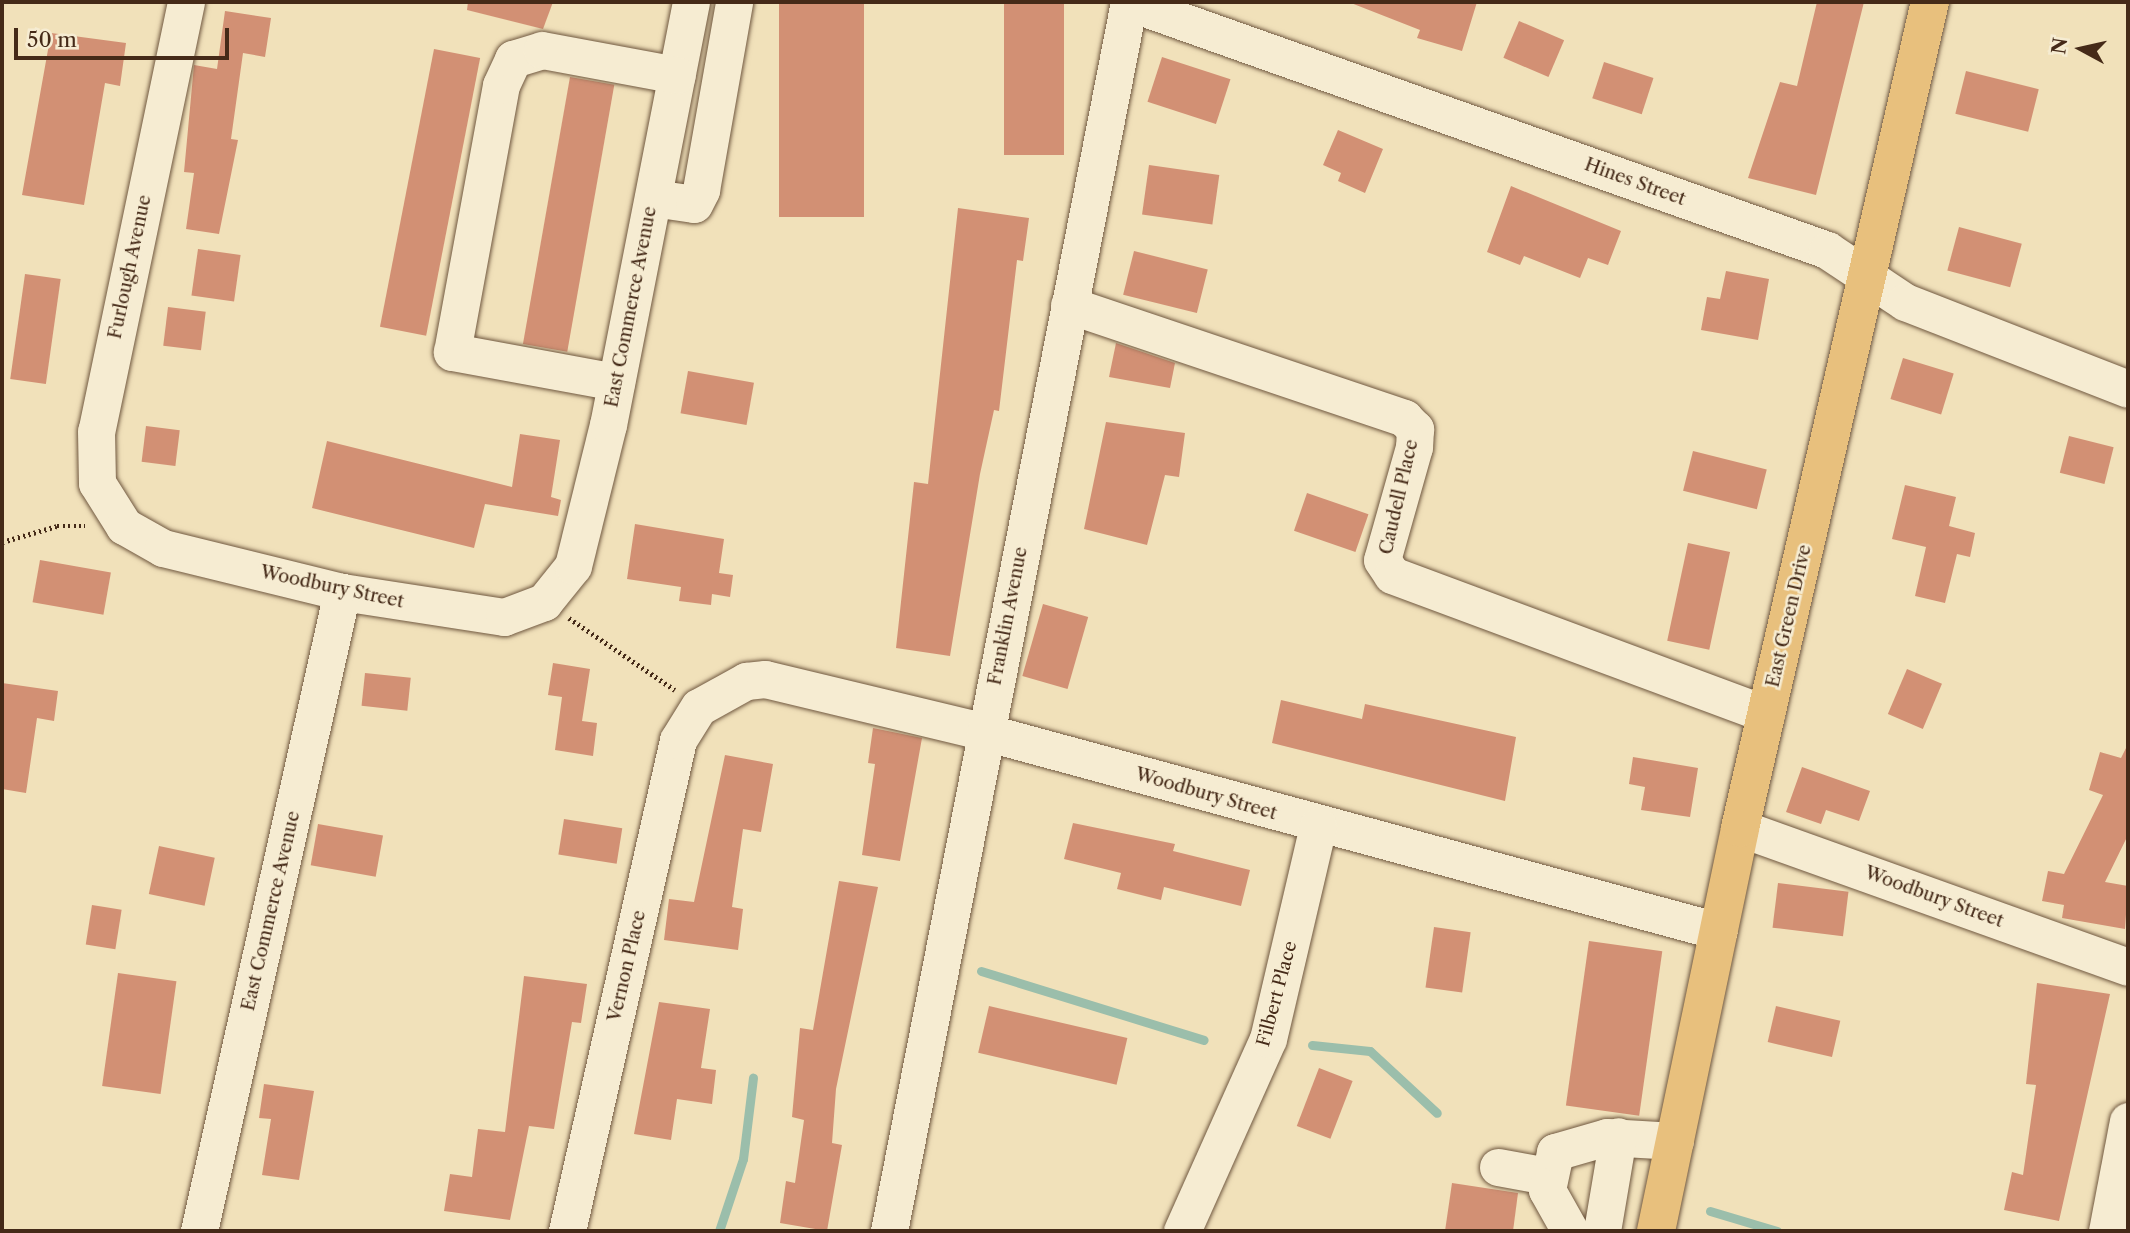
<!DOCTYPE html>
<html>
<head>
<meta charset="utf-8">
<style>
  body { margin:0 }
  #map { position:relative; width:2130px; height:1233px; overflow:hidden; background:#f1e1ba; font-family:"Libre Caslon Text",serif }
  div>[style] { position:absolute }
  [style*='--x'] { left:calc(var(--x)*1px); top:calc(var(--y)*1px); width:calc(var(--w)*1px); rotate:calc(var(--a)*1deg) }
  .stream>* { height:9px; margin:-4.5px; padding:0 4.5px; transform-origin:4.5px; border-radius:4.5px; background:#9bbeab }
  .building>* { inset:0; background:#d29074; transform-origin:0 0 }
  .path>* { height:4.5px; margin-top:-2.25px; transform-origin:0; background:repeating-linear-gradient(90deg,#452a18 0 2px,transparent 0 5.5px) }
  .roads { filter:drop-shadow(0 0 2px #705840) drop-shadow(0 0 2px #705840) }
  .minor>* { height:37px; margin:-18.5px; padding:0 18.5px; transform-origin:18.5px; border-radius:18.5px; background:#f6ecd2 }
  .major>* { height:38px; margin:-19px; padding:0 19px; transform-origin:19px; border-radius:19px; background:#e8c07d }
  span { translate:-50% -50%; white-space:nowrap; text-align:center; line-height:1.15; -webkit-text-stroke:5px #f6ecd2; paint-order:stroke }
  .street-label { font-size:18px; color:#452a18 }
  .frame { position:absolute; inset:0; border:4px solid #452a18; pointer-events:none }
  .north { position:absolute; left:2046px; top:14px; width:70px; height:70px; -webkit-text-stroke:5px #f6ecd2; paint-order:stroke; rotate:278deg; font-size:19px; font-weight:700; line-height:28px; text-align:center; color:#452a18 }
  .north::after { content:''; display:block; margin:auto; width:24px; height:32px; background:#452a18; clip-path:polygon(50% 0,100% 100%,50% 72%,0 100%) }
  .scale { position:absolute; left:14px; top:28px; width:215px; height:32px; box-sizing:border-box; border:4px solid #452a18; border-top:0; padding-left:9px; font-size:21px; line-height:24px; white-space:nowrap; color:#452a18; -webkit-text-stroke:5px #f6ecd2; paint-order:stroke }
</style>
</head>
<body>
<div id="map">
  <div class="stream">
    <i style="--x:981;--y:971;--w:233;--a:17.2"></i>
    <i style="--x:1312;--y:1045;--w:58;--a:5.9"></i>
    <i style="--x:1370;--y:1051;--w:91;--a:42.8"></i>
    <i style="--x:1710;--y:1211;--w:70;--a:16.6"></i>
    <i style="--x:719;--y:1231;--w:76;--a:-71.6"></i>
    <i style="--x:743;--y:1159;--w:82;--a:-83"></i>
  </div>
  <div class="building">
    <i style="clip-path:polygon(468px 2px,553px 2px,543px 29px,467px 10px)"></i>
    <i style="left:779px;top:2px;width:85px;height:215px"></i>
    <i style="left:1004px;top:2px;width:60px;height:153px"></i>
    <i style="clip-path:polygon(1390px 2px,1477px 2px,1462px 51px,1417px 38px,1420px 30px,1351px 3px)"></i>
    <i style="clip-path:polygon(1817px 2px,1864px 2px,1816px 195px,1748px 178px,1780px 82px,1797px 86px)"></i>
    <i style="clip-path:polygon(225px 11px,271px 18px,265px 57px,243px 53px,231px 139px,238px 140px,219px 234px,186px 229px,194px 173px,184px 172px,194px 65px,217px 69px)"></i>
    <i style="left:1519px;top:21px;width:49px;height:40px;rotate:23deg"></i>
    <i style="clip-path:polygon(51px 33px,126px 43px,120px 86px,105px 83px,84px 205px,22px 195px)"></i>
    <i style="left:434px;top:49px;width:47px;height:283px;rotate:11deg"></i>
    <i style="left:1162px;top:57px;width:72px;height:47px;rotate:18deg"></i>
    <i style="left:1604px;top:62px;width:52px;height:38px;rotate:18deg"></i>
    <i style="left:1966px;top:71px;width:75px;height:44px;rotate:14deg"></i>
    <i style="left:570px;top:77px;width:45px;height:271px;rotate:10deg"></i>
    <i style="clip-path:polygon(1338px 130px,1383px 149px,1365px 193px,1338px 181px,1341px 173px,1323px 165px)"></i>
    <i style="left:1149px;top:165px;width:71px;height:50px;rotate:8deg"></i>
    <i style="clip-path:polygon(1511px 186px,1621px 231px,1608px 265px,1588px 258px,1580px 278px,1524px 256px,1520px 265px,1487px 252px)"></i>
    <i style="clip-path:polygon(958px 208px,1029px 218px,1023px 261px,1017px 260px,999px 411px,994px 410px,980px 474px,950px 656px,896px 648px,914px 482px,928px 484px)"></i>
    <i style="left:1959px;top:227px;width:65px;height:45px;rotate:15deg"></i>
    <i style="left:198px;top:249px;width:43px;height:47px;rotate:8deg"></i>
    <i style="left:1134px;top:251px;width:76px;height:45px;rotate:14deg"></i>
    <i style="clip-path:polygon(1726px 271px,1769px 279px,1758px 340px,1701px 330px,1707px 297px,1720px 299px)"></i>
    <i style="left:25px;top:274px;width:36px;height:106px;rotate:8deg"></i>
    <i style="left:168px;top:307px;width:38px;height:39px;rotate:7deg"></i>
    <i style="clip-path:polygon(1116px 343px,1175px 363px,1170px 388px,1109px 377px)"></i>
    <i style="left:1903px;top:358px;width:53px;height:43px;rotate:17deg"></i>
    <i style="left:688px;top:371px;width:67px;height:43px;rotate:10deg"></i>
    <i style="clip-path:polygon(1106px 422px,1185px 433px,1179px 477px,1165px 475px,1147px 545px,1084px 529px)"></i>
    <i style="left:146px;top:426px;width:34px;height:36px;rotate:7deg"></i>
    <i style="clip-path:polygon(520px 434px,560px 440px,551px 497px,561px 500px,558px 516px,485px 504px,474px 548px,312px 508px,327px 441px,512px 487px)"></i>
    <i style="left:2069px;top:436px;width:46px;height:38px;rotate:14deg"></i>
    <i style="left:1693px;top:451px;width:76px;height:41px;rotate:14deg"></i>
    <i style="clip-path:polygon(1905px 485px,1956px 497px,1949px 526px,1975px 533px,1970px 557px,1957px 554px,1945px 603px,1915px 596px,1926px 547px,1892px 539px)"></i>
    <i style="left:1307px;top:493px;width:65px;height:40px;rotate:19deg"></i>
    <i style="clip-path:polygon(635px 524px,724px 539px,719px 573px,733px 575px,730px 597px,712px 594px,711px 605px,679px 601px,681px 587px,627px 579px)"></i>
    <i style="left:1688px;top:543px;width:43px;height:100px;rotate:12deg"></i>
    <i style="left:40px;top:560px;width:72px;height:43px;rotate:10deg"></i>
    <i style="left:1043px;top:604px;width:47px;height:75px;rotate:16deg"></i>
    <i style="clip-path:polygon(553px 663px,590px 669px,582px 721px,597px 723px,593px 756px,555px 750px,562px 697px,548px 695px)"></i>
    <i style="left:1907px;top:669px;width:38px;height:49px;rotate:23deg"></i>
    <i style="left:365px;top:673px;width:46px;height:33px;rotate:6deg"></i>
    <i style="clip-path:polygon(2px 683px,58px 691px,54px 721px,37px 718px,26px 793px,2px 789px)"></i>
    <i style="clip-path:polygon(1281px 700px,1362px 719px,1365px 704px,1516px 737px,1505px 801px,1272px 743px)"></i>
    <i style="clip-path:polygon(873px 728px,922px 738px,900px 861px,862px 855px,875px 764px,868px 763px)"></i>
    <i style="clip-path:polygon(2128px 744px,2128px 835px,2105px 882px,2128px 886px,2125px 929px,2062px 918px,2064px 905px,2042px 901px,2048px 871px,2064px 874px,2103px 795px,2089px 790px,2100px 752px,2121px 758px)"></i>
    <i style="clip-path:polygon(725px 755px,773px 764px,761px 832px,743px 829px,732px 907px,743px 909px,738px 950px,664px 940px,669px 899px,694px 902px)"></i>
    <i style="clip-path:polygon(1633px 757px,1698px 768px,1690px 817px,1641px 810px,1645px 787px,1629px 784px)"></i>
    <i style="clip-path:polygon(1802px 767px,1870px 791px,1859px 821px,1826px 810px,1821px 824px,1786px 812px)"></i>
    <i style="left:564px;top:819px;width:59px;height:36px;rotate:9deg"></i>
    <i style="clip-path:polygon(1073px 823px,1175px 844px,1173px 851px,1250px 870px,1241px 906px,1164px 887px,1161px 900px,1117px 889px,1121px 873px,1064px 859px)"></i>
    <i style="left:318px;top:824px;width:66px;height:42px;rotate:10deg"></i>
    <i style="left:159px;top:846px;width:57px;height:49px;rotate:12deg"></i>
    <i style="clip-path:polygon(839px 881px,878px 887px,836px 1089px,832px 1143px,842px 1145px,827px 1231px,780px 1223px,786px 1181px,795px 1183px,804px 1120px,792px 1117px,800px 1028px,813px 1030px)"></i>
    <i style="left:1778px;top:883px;width:71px;height:45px;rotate:7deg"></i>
    <i style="left:92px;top:905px;width:30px;height:40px;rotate:9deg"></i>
    <i style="left:1434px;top:927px;width:37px;height:61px;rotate:8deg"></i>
    <i style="left:1589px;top:941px;width:74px;height:166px;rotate:8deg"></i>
    <i style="left:118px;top:973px;width:59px;height:114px;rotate:8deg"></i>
    <i style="clip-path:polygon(524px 976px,587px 984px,581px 1023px,572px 1022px,554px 1129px,529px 1126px,510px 1220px,444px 1211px,450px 1174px,472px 1177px,478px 1129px,505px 1132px)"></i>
    <i style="clip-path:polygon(2037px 983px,2110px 994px,2059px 1221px,2004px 1210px,2012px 1172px,2023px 1175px,2036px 1085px,2026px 1084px)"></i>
    <i style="clip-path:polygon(659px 1002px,710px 1009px,701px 1068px,716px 1070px,712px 1104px,677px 1099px,671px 1140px,634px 1134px)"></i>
    <i style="left:989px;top:1006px;width:142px;height:48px;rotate:13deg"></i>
    <i style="left:1776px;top:1006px;width:66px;height:37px;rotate:13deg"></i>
    <i style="left:1319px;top:1068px;width:36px;height:62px;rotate:21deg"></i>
    <i style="clip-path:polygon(264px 1084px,314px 1091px,299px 1180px,262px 1175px,271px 1119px,259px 1118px)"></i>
    <i style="clip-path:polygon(1452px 1183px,1518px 1193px,1513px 1231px,1445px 1231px)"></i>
  </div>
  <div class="path">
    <i style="--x:2;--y:542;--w:57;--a:-16.2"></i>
    <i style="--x:57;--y:526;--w:28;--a:0"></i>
    <i style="--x:569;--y:618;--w:128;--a:34.2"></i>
  </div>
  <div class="roads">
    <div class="minor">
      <i style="--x:186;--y:2;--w:438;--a:101.8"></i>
      <i style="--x:96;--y:431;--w:52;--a:88.9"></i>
      <i style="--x:97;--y:483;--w:51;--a:57.9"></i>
      <i style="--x:124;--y:526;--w:45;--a:29.4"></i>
      <i style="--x:163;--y:548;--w:184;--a:13.8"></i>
      <i style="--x:342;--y:592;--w:164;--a:8.8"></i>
      <i style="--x:504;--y:617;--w:43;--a:-20.6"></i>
      <i style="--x:544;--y:602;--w:46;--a:-51.1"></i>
      <i style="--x:573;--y:566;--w:145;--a:-76.1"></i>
      <i style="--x:608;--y:425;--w:431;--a:-78.9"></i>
      <i style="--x:1128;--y:2;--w:742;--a:19.53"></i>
      <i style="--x:1827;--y:250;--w:94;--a:33.7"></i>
      <i style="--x:1905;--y:302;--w:239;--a:21.3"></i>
      <i style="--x:653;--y:198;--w:41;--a:8.3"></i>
      <i style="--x:694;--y:204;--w:16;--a:-63"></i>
      <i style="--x:701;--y:190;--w:191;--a:-80"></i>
      <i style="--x:1069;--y:305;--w:354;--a:18.6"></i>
      <i style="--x:1404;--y:418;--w:16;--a:45"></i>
      <i style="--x:1415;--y:429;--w:18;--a:93"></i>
      <i style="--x:1414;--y:447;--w:117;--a:105.8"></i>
      <i style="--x:1382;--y:560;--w:18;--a:56"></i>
      <i style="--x:1392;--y:575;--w:399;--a:20.4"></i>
      <i style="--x:616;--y:382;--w:167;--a:-169.6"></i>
      <i style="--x:452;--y:352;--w:271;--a:-79.6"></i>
      <i style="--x:501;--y:85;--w:29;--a:-65"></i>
      <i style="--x:513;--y:59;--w:30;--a:-17"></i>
      <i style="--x:542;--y:50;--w:137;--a:10.5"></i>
      <i style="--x:1740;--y:828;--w:412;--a:19.7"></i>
      <i style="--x:1498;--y:1167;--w:50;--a:10.4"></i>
      <i style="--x:199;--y:1231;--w:655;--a:-77.39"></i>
      <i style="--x:567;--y:1231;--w:503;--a:-77.26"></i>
      <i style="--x:678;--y:740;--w:39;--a:-58"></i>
      <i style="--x:699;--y:707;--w:54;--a:-29"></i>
      <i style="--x:746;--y:681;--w:19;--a:-6"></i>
      <i style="--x:765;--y:679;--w:226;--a:13.5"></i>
      <i style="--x:985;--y:732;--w:760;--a:15.19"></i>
      <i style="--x:889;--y:1231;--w:1252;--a:-78.95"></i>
      <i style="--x:1182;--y:1231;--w:210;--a:-65.9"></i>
      <i style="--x:1268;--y:1039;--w:219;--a:-76.8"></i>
      <i style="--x:1570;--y:1231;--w:47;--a:-119.3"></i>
      <i style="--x:1547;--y:1190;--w:39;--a:-78"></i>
      <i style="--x:1555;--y:1152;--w:54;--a:-16.1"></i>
      <i style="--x:1607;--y:1137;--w:68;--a:3.4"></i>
      <i style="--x:1602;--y:1231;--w:96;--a:-80.4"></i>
      <i style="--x:2107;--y:1231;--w:112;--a:-79.2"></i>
    </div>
    <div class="major">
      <i style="--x:1656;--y:1231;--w:412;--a:-78.2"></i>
      <i style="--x:1740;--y:828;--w:848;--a:-77.05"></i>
    </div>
  </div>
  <div class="street-label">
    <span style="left:1635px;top:182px;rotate:20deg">Hines Street</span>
    <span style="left:130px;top:267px;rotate:-78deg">Furlough Avenue</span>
    <span style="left:631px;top:307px;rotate:-79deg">East Commerce Avenue</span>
    <span style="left:1399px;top:497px;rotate:-77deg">Caudell Place</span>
    <span style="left:332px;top:587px;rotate:12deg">Woodbury Street</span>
    <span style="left:1008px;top:616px;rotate:-79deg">Franklin Avenue</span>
    <span style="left:1789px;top:616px;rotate:-77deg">East Green Drive</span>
    <span style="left:1206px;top:794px;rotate:16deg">Woodbury Street</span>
    <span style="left:1934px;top:897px;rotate:20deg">Woodbury Street</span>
    <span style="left:271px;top:911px;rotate:-77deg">East Commerce Avenue</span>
    <span style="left:627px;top:966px;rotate:-77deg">Vernon Place</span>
    <span style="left:1277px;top:994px;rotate:-75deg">Filbert Place</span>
  </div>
  <div class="frame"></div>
  <div class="north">N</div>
  <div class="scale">50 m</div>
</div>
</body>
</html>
